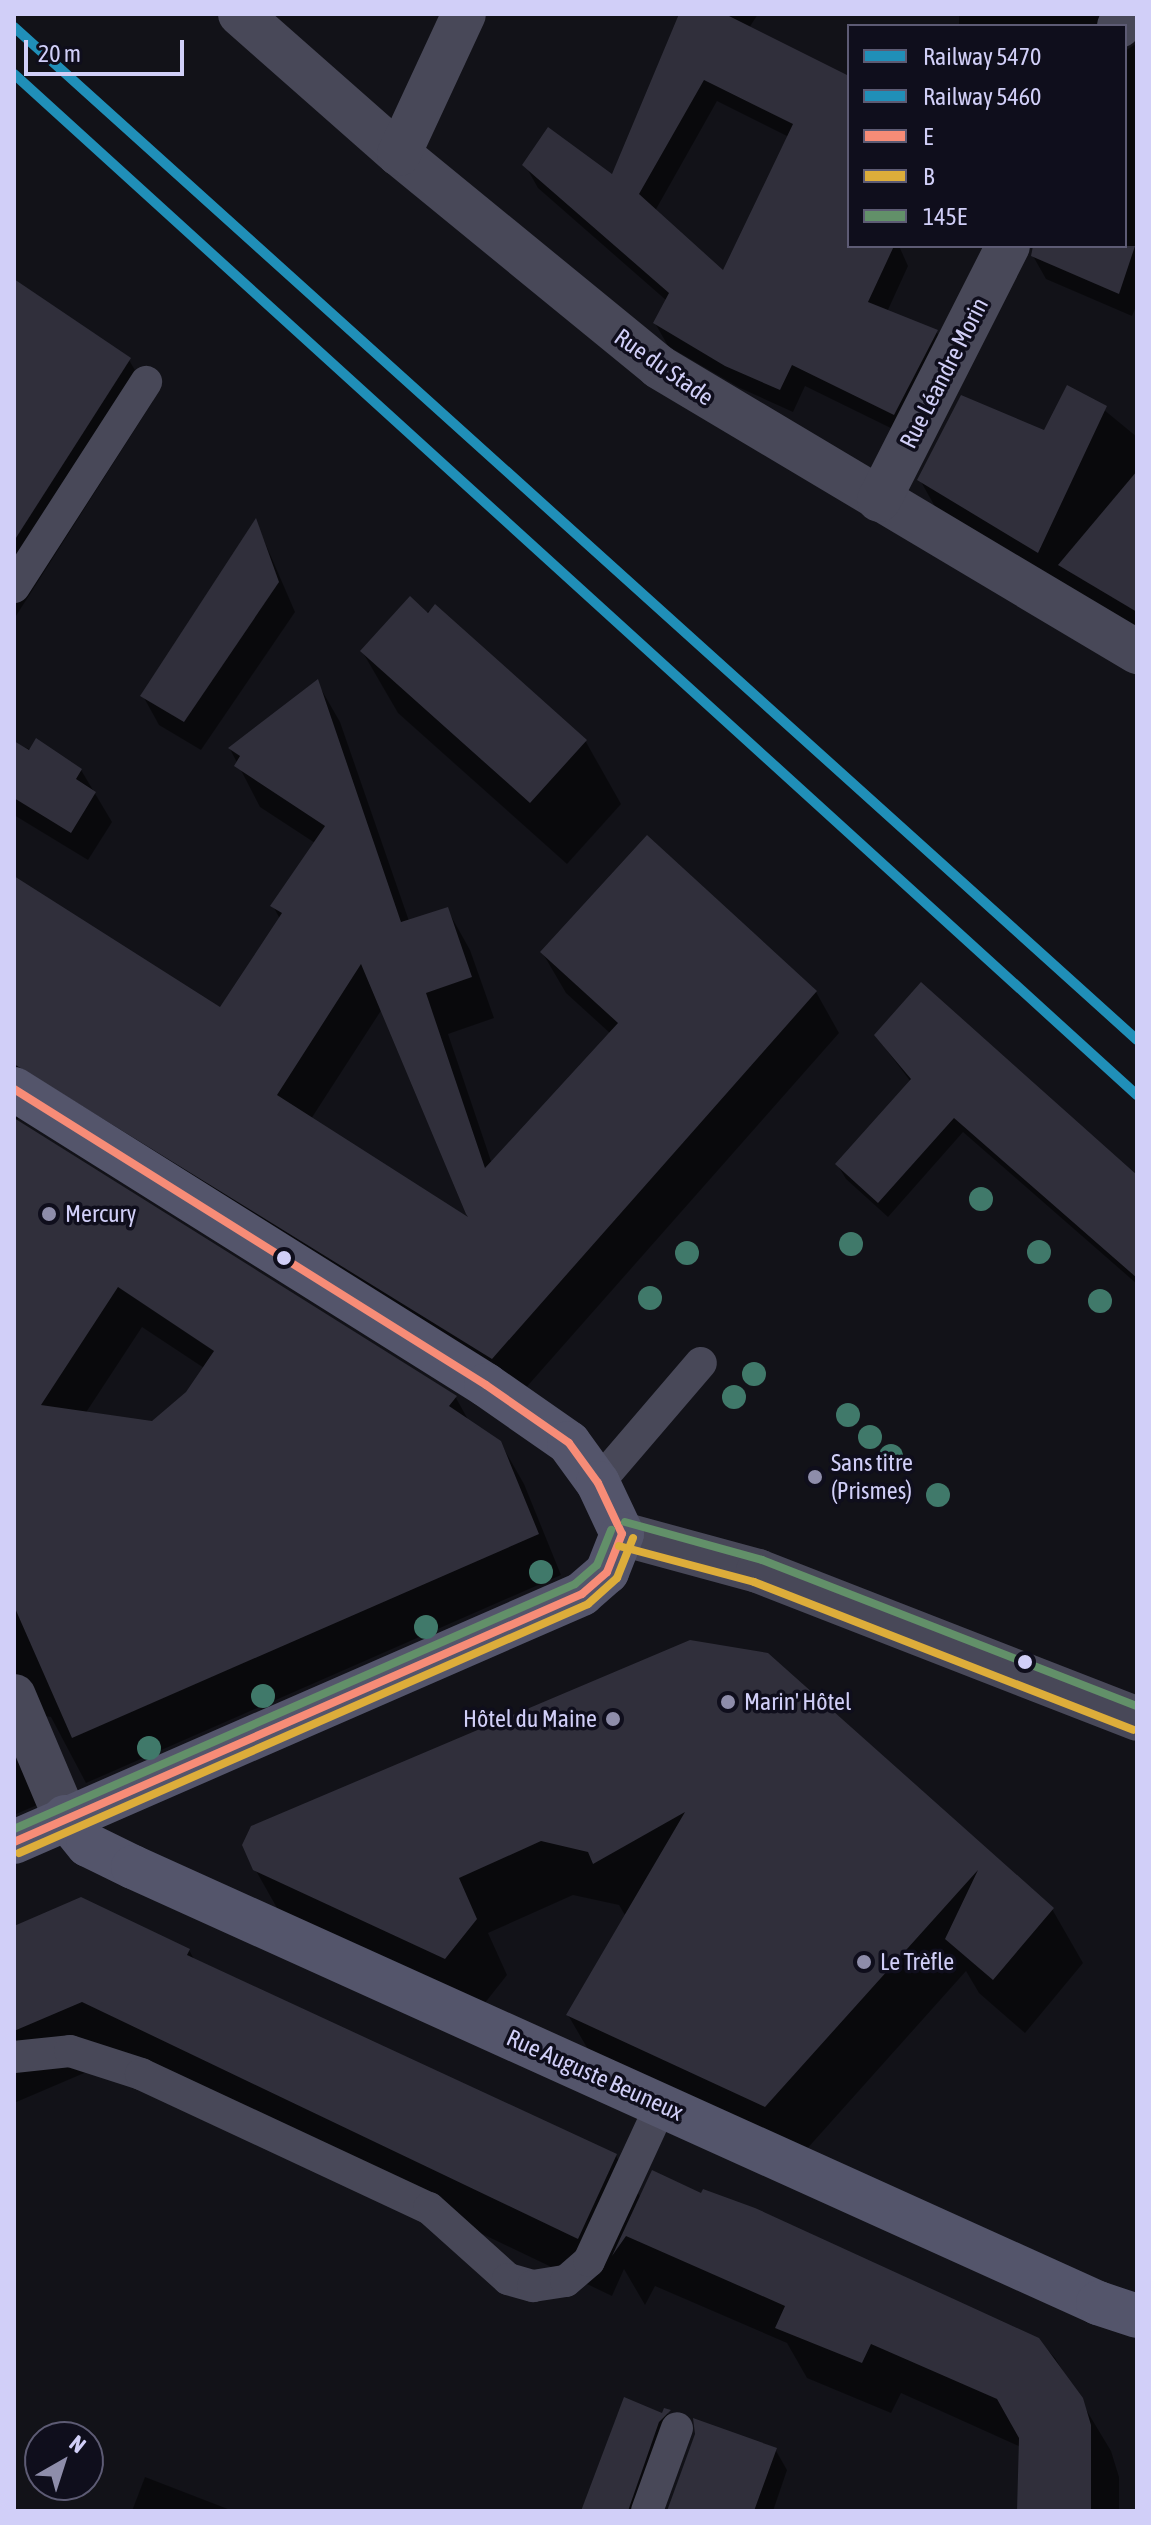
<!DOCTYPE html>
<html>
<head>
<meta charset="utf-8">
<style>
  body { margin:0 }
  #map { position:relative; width:1151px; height:2525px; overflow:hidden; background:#121218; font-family:"Asap Condensed",sans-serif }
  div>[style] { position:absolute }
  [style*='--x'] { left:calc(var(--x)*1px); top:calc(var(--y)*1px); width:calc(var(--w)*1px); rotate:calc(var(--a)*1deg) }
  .shadow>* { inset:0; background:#0007; transform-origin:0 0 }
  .building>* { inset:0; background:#302f3b }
  .lane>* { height:32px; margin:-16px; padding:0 16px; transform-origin:16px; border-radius:16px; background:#484858 }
  .street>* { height:44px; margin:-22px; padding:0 22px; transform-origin:22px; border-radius:22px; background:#484858 }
  .secondary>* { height:44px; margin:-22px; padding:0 22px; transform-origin:22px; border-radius:22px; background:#54556b }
  .bus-1>* { height:8px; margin:-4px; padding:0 4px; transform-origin:4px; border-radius:4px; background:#f78c77 }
  .bus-2>* { height:8px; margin:-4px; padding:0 4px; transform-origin:4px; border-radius:4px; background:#ddad3a }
  .bus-3>* { height:8px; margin:-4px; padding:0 4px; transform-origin:4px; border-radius:4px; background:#629069 }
  .rail-1>* { height:10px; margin:-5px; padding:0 5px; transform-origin:5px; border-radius:5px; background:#208fb8 }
  .rail-2>* { height:10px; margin:-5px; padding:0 5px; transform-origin:5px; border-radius:5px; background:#208fb8 }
  .trees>* { width:24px; height:24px; margin:-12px; border-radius:50%; background:#40796a }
  .dots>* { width:22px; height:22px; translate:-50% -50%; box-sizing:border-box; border:4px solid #0f0e1c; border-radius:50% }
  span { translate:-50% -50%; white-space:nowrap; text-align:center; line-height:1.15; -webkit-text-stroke:7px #0f0e1c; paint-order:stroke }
  .street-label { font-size:24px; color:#d1cff8 }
  .poi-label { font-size:24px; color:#d1cff8 }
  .left { translate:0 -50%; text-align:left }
  .right { translate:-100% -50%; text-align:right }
  .frame { position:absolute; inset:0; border:16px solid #d1cff8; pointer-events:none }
  .legend { position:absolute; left:847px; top:24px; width:280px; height:224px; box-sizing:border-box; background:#0f0e1c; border:2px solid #5d5b74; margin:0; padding:10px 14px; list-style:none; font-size:24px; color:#d1cff8 }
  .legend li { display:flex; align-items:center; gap:16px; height:40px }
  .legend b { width:40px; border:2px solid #5d5b74 }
  .north { position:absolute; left:24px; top:2421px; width:80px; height:80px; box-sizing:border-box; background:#0f0e1c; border:2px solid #5d5b74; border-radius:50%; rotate:39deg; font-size:22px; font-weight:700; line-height:32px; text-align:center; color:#d1cff8 }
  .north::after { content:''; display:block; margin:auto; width:28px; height:36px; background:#8e8daa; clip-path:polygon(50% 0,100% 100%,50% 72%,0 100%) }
  .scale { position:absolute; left:24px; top:40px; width:160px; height:36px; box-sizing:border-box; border:4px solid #d1cff8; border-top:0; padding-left:10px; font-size:24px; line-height:28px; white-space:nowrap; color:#d1cff8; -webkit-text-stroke:6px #0f0e1c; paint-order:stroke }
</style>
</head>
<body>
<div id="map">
  <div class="shadow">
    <i style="clip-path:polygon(evenodd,681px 14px,758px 14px,749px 28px,849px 79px,849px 246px,899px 246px,908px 266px,887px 312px,936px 331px,949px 354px,907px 436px,805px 386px,793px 412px,740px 388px,668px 346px,655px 323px,667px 301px,538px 188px,525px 165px,612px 178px,681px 14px,717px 101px,789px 137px,724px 273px,655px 211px,717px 101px)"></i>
    <i style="left:959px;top:14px;width:178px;height:13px"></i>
    <i style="clip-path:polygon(1137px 43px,1137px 304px,1132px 316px,1046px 279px,1033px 256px,1033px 246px,1125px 246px,1125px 51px)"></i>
    <i style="clip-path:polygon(14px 282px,129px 360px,153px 401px,14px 619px)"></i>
    <i style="clip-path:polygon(1092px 400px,1137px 437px,1137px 631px,938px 512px,920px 480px,1044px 433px)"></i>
    <i style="clip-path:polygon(256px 522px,295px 612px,201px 750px,159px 725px,143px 696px)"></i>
    <i style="clip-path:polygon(436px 607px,586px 742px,621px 804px,567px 864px,398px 713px,362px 651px)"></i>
    <i style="clip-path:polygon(evenodd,317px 682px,340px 722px,409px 921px,447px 909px,470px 950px,494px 1018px,448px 1034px,492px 1164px,611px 1034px,566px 993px,542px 952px,816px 992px,839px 1033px,516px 1399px,25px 1108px,16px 1122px,456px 1398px,470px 1423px,500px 1442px,524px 1484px,561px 1575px,86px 1783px,51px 1717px,27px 1714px,14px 1732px,14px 904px,221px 1009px,280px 919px,273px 906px,315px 843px,260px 807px,230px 749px,317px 682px,382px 1009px,471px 1220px,311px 1119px,382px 1009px,317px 682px,142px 1327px,204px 1368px,187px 1394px,152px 1423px,85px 1414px,142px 1327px)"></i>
    <i style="clip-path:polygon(14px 743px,81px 770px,112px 822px,88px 860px,14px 815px)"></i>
    <i style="clip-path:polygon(876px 1036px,1137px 1178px,1137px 1284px,963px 1132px,888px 1217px,846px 1179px,837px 1164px,911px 1082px)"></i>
    <i style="clip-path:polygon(690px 1642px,1052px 1909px,1083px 1963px,1025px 2033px,979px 1993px,966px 1971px,797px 2160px,600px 2070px,568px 2015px,626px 1917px,619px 1905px,573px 1895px,488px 1933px,507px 1975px,477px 2013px,286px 1924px,255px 1869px)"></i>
    <i style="clip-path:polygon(14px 1743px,37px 1805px,14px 1815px)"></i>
    <i style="clip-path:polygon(14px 1928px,189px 1950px,195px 1961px,616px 2156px,642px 2200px,1038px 2340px,1055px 2358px,1111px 2451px,1119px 2477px,1119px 2511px,1019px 2511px,1021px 2447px,901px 2393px,891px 2413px,807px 2378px,787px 2343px,655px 2286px,645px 2305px,624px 2269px,612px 2296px,117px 2059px,14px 2103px)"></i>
    <i style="clip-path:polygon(665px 2410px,681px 2432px,645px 2511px,584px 2511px)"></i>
    <i style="clip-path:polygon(775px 2449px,787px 2470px,773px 2511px,669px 2511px)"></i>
    <i style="clip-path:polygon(145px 2477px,233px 2511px,132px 2511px)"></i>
  </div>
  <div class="building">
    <i style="clip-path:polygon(evenodd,679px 14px,725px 14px,849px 76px,849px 246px,894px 246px,868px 302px,938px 330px,894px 415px,792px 365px,780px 390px,725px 366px,653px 323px,669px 293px,522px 165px,548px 127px,612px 174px,679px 14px,704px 80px,793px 124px,723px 270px,639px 194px,704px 80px)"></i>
    <i style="clip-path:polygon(1033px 246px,1135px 246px,1119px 294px,1031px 256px)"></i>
    <i style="clip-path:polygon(14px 279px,131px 358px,14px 541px)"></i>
    <i style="clip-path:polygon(1067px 385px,1107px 406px,1038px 553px,917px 480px,961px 395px,1044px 430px)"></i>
    <i style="clip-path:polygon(1137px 471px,1137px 612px,1058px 565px)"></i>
    <i style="clip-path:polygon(256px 518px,279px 582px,184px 722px,140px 696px)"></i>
    <i style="clip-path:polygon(410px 596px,428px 613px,435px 604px,587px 740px,530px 803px,360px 651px)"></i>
    <i style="clip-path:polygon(evenodd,318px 679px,401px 922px,448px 907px,472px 977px,426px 993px,485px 1168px,618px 1023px,540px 952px,647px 835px,817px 991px,492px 1359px,14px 1064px,14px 876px,220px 1007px,282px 913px,270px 906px,325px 826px,234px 766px,240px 756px,228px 748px,318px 679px,361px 964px,466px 1214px,468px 1217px,277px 1095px,361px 964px)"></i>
    <i style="clip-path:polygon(36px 738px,82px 769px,76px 779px,96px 792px,71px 833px,14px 798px,14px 741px,29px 750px)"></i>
    <i style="clip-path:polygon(921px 982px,1137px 1175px,1137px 1278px,954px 1118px,878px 1203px,835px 1164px,911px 1079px,874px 1035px)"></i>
    <i style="clip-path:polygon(evenodd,14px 1118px,457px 1396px,449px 1406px,501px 1441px,539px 1534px,72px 1738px,14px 1606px,14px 1118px,118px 1287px,214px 1351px,186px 1392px,152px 1421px,41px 1405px,118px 1287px)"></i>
    <i style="clip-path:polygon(690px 1640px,768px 1653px,1054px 1908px,993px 1980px,945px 1939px,978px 1870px,765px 2107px,566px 2015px,685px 1812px,593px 1864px,588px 1852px,541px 1841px,459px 1878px,477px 1919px,445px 1959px,253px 1870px,242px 1845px,251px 1826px)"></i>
    <i style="clip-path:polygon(81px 1897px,190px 1949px,187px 1955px,617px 2154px,578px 2239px,82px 2002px,14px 2031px,14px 1926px)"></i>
    <i style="clip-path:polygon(652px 2170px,701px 2193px,703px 2189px,755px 2208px,1039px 2338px,1083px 2398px,1091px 2425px,1091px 2511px,1017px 2511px,1019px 2438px,997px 2399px,871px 2344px,862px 2363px,775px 2328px,785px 2306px,626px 2236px,612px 2256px)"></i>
    <i style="clip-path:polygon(624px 2397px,662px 2413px,664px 2408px,671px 2410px,659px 2422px,628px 2511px,581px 2511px)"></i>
    <i style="clip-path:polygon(693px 2418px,777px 2448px,754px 2511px,667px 2511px,695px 2434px)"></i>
  </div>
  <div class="lane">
    <i style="--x:14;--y:587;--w:244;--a:-57.2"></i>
    <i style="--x:598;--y:1483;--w:158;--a:-49.4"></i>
    <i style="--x:14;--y:2057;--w:56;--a:-6.1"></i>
    <i style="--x:70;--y:2051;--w:75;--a:17.9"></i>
    <i style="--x:141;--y:2074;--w:318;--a:25"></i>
    <i style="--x:429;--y:2208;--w:106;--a:41.9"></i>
    <i style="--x:508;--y:2279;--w:26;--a:16"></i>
    <i style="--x:533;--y:2286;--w:33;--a:-9"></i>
    <i style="--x:566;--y:2281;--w:30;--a:-41"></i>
    <i style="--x:589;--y:2261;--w:172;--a:-65.2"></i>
    <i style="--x:647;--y:2511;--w:88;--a:-70.1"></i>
  </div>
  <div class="street">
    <i style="--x:240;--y:14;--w:212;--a:41.4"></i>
    <i style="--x:399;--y:154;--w:336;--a:39.3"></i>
    <i style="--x:659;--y:367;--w:557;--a:30.8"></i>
    <i style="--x:1119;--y:26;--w:13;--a:-63"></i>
    <i style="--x:399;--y:154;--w:154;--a:-65.1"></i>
    <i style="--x:879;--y:500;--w:285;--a:-63.1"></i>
    <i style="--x:622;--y:1534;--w:141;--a:15.2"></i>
    <i style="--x:758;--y:1571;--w:407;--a:21.3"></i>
    <i style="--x:14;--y:1696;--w:131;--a:67.1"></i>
  </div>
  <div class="secondary">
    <i style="--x:14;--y:1089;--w:557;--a:32.09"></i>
    <i style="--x:486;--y:1385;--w:101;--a:34.9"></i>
    <i style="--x:569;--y:1443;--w:49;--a:54.1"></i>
    <i style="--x:598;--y:1483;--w:56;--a:64.8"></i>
    <i style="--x:622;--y:1534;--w:41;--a:111.5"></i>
    <i style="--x:607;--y:1572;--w:33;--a:139"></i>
    <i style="--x:582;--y:1594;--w:620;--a:156.41"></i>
    <i style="--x:65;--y:1817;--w:36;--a:51"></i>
    <i style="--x:88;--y:1845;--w:50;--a:26.1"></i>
    <i style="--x:133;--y:1867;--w:1059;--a:24.31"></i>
    <i style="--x:1098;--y:2303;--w:41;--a:18.4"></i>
  </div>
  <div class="bus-1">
    <i style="--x:14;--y:1089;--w:557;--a:32.09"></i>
    <i style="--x:486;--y:1385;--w:101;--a:34.9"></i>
    <i style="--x:569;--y:1443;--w:49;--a:54.1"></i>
    <i style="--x:598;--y:1483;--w:56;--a:64.8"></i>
    <i style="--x:14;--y:1842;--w:620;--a:-23.59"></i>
    <i style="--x:582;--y:1594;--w:33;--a:-41"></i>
    <i style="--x:607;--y:1572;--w:41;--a:-68.5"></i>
  </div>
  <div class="bus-2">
    <i style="--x:619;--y:1546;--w:140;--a:14.9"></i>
    <i style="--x:754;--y:1582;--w:407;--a:21.3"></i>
    <i style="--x:19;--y:1853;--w:621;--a:-23.63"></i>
    <i style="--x:588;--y:1604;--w:39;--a:-42"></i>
    <i style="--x:617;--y:1578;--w:43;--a:-68.2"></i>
  </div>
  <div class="bus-3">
    <i style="--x:625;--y:1522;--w:142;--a:15.5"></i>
    <i style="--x:762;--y:1560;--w:402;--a:21.3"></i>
    <i style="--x:14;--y:1829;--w:612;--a:-23.59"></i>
    <i style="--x:575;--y:1584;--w:29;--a:-41"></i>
    <i style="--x:597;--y:1565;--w:38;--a:-68"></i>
  </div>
  <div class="rail-1">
    <i style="--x:14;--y:74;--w:1518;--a:42.28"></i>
  </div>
  <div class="rail-2">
    <i style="--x:14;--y:27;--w:1512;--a:42.05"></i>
  </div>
  <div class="trees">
    <i style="left:981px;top:1199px"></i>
    <i style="left:851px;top:1244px"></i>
    <i style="left:1039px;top:1252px"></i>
    <i style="left:687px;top:1253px"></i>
    <i style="left:650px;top:1298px"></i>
    <i style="left:1100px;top:1301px"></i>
    <i style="left:754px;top:1374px"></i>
    <i style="left:734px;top:1397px"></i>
    <i style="left:848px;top:1415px"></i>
    <i style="left:870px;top:1437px"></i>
    <i style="left:891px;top:1456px"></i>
    <i style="left:938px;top:1495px"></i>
    <i style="left:541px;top:1572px"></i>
    <i style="left:426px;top:1627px"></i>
    <i style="left:263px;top:1696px"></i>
    <i style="left:149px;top:1748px"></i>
  </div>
  <div class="dots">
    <i style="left:49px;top:1214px;background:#8e8daa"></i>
    <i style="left:284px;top:1258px;background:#d1cff8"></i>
    <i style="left:815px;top:1477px;background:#8e8daa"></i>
    <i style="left:1025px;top:1662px;background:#d1cff8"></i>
    <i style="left:728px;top:1702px;background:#8e8daa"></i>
    <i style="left:613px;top:1719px;background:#8e8daa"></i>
    <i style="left:864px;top:1962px;background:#8e8daa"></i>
  </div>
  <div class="street-label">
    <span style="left:664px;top:367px;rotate:35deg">Rue du Stade</span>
    <span style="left:944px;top:373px;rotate:-63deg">Rue Léandre Morin</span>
    <span style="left:595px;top:2075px;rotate:24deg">Rue Auguste Beuneux</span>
  </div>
  <div class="poi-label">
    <span class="left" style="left:65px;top:1214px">Mercury</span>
    <span class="left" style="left:831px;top:1477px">Sans titre<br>(Prismes)</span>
    <span class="left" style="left:744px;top:1702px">Marin' Hôtel</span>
    <span class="right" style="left:597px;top:1719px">Hôtel du Maine</span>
    <span class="left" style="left:880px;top:1962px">Le Trèfle</span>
  </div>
  <div class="frame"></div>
  <ul class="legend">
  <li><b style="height:10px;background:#208fb8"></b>Railway 5470</li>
  <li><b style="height:10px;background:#208fb8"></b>Railway 5460</li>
  <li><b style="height:10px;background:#f78c77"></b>E</li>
  <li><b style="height:10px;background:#ddad3a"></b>B</li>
  <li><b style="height:10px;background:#629069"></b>145E</li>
  </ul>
  <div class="north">N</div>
  <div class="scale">20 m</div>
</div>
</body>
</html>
